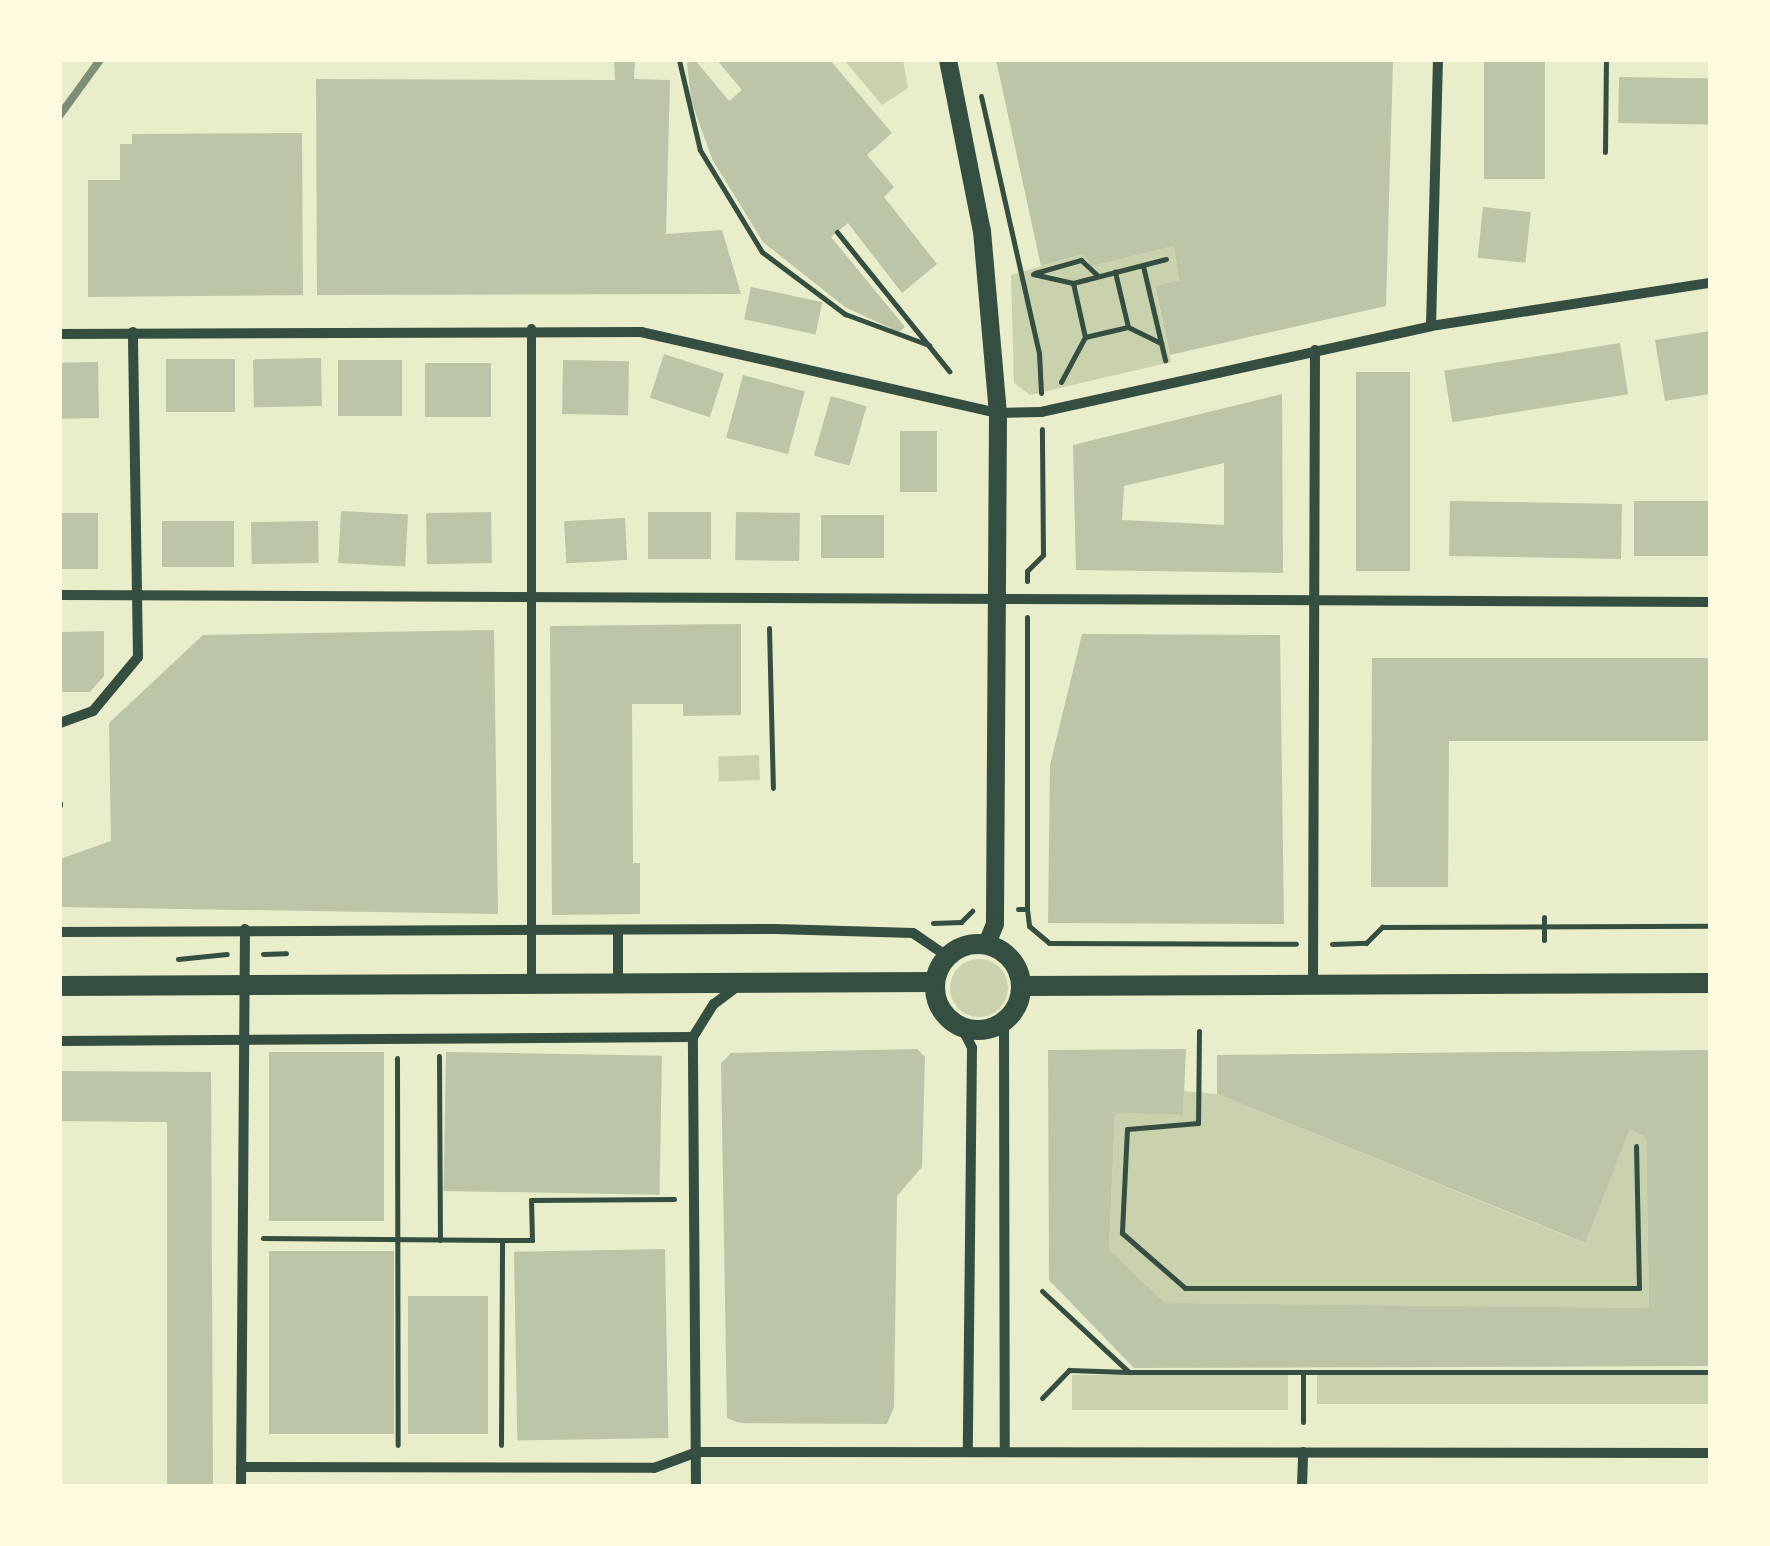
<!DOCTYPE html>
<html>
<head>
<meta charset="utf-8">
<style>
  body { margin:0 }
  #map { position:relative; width:1770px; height:1546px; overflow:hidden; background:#e9edc9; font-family:Inter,sans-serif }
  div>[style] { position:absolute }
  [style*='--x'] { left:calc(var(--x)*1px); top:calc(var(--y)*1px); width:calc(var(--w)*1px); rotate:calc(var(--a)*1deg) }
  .green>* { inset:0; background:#cad2ad; transform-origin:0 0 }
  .round { border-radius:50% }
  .building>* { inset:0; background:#bcc5a7; transform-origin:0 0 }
  .path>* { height:5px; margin:-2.5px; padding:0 2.5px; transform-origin:2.5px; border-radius:2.5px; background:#344e41 }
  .pedestrian>* { height:9px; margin:-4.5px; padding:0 4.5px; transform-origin:4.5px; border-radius:4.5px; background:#344e41 }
  .minor>* { height:10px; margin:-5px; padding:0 5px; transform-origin:5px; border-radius:5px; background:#344e41 }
  .tertiary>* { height:18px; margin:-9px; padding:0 9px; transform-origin:9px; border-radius:9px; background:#344e41 }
  .secondary>* { height:20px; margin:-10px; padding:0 10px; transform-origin:10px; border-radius:10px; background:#344e41 }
  .secondary>.ring { margin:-10px; padding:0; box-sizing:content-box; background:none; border:20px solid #344e41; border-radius:50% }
  .rail>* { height:8px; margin:-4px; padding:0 4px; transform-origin:4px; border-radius:4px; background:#7c8e77 }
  span { translate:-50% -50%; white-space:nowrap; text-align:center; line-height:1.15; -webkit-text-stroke:8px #fefae0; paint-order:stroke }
  .frame { position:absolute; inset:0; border:62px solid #fefae0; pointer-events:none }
</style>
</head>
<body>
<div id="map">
  <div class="green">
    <i style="clip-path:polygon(844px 60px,903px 60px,908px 88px,882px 105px)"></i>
    <i style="clip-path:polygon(1174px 246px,1179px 280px,1155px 287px,1171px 362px,1030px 395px,1014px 383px,1011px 275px,1083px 254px,1092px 266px)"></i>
    <i style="left:759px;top:755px;width:25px;height:41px;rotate:88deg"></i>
    <i class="round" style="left:950px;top:959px;width:58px;height:58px"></i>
    <i style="clip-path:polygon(1184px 1091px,1217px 1094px,1584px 1243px,1630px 1129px,1646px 1138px,1649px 1308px,1165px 1303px,1109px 1251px,1115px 1113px,1183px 1115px)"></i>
    <i style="left:1710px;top:1374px;width:30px;height:393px;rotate:90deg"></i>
    <i style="left:1288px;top:1375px;width:35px;height:216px;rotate:90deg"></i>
  </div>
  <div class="building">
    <i style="clip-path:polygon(614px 60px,635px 60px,634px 79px,670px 80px,666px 234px,722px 230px,741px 294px,317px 295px,316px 79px,615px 80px)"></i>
    <i style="clip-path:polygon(695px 60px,729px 101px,742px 90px,717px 60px,830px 60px,892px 133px,867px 155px,894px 187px,884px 197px,937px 264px,902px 293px,848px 223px,831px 237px,905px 327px,899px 332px,845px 307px,763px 242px,712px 159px,691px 100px,687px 63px)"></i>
    <i style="clip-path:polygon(996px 60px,1393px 60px,1386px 306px,1170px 355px,1155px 286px,1179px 280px,1174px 246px,1092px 266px,1083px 254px,1041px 266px)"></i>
    <i style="left:1484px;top:60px;width:61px;height:119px"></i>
    <i style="left:1619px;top:77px;width:91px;height:46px;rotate:1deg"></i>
    <i style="clip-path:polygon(302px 133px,303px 295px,88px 297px,88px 180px,120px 180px,120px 144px,132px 144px,132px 134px)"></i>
    <i style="left:1483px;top:207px;width:48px;height:51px;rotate:6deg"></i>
    <i style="left:751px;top:287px;width:73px;height:33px;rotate:12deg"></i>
    <i style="clip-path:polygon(1710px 331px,1710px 394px,1665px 401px,1655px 340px)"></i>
    <i style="left:1620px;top:343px;width:52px;height:178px;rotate:81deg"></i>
    <i style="left:664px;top:354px;width:63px;height:46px;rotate:18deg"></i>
    <i style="left:321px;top:358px;width:48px;height:68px;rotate:89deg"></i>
    <i style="left:166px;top:359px;width:69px;height:53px"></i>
    <i style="left:402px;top:360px;width:56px;height:64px;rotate:90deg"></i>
    <i style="left:563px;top:360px;width:66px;height:54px;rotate:1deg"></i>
    <i style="left:98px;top:362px;width:56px;height:38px;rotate:89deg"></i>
    <i style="left:425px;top:363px;width:66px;height:54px"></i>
    <i style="left:1356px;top:372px;width:54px;height:199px"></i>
    <i style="left:743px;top:375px;width:64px;height:65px;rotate:15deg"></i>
    <i style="clip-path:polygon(evenodd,1282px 394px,1283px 573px,1076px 570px,1073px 445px,1282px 394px,1224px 463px,1224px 525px,1122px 520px,1124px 486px,1224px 463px)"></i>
    <i style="left:831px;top:396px;width:37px;height:62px;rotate:16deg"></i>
    <i style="left:900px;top:431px;width:37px;height:61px"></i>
    <i style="left:1450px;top:501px;width:172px;height:55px;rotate:1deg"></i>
    <i style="left:1634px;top:501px;width:76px;height:55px"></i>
    <i style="left:341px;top:511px;width:67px;height:52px;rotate:3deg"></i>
    <i style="left:491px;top:512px;width:51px;height:65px;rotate:89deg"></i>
    <i style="left:711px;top:512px;width:47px;height:63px;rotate:90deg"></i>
    <i style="left:736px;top:512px;width:64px;height:48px;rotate:1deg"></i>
    <i style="left:60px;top:513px;width:38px;height:56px"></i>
    <i style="left:821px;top:515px;width:63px;height:43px"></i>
    <i style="left:625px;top:518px;width:42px;height:61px;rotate:87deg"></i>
    <i style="left:234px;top:521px;width:46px;height:72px;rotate:90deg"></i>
    <i style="left:318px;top:521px;width:42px;height:67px;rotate:89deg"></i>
    <i style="clip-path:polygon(741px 624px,741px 715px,683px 716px,683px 704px,632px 704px,633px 863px,640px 863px,640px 914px,552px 915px,550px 626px)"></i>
    <i style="clip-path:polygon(494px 630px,498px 914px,60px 907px,60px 859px,111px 841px,109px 723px,203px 635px)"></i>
    <i style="clip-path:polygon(104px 631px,104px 676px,90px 692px,60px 692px,60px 632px)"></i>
    <i style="clip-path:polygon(1082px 634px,1280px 635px,1284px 924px,1048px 923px,1050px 765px)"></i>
    <i style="clip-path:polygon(1372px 658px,1710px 658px,1710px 741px,1449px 741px,1448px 887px,1371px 887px)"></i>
    <i style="clip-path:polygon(917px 1049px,925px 1057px,922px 1167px,897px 1196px,894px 1407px,887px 1424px,739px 1423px,727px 1418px,721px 1063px,731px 1053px)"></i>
    <i style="clip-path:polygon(1186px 1049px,1183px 1115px,1115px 1113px,1109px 1250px,1165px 1303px,1649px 1308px,1646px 1138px,1630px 1129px,1585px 1243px,1217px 1094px,1217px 1055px,1710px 1050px,1709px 1366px,1134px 1368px,1049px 1280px,1048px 1050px)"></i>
    <i style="left:384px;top:1052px;width:169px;height:115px;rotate:90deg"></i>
    <i style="left:446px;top:1052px;width:216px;height:139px;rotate:1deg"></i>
    <i style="clip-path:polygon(60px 1071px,211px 1072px,213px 1486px,167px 1486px,167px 1122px,60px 1121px)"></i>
    <i style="left:665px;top:1249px;width:189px;height:151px;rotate:89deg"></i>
    <i style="left:269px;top:1251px;width:125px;height:183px"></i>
    <i style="left:408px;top:1296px;width:80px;height:138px"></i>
  </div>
  <div class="path">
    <i style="--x:679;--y:60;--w:92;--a:76.9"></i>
    <i style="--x:700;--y:150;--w:119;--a:58.7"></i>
    <i style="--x:762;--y:252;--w:104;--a:36.8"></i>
    <i style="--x:845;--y:314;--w:90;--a:20.3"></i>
    <i style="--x:981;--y:96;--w:263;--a:77.3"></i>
    <i style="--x:1039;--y:353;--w:40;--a:87.1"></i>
    <i style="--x:1605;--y:152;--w:92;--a:-89.4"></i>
    <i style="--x:837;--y:232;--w:179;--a:51.1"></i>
    <i style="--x:1143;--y:266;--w:97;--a:76.8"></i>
    <i style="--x:1035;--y:273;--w:48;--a:-15.8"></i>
    <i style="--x:1081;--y:260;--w:22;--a:43"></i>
    <i style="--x:1033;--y:274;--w:41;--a:12.7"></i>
    <i style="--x:1073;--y:283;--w:96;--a:-14.5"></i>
    <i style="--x:1073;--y:283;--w:55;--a:77.5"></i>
    <i style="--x:1085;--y:337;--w:44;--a:-13.1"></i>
    <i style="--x:1128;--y:327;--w:57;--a:-103.3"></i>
    <i style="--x:1128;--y:327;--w:37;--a:26"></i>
    <i style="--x:1061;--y:382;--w:51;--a:-61.9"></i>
    <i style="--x:1027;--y:581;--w:10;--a:-90"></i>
    <i style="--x:1027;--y:571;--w:23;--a:-45"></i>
    <i style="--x:1043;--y:555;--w:126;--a:-90.5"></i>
    <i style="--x:1027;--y:617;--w:292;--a:90"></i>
    <i style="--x:769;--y:628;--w:160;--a:88.6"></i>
    <i style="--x:60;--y:803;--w:2;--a:90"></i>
    <i style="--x:1018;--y:909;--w:9;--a:0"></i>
    <i style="--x:1027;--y:909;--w:17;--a:83"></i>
    <i style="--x:1029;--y:926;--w:26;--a:40"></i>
    <i style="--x:1049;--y:943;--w:247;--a:0.2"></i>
    <i style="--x:1544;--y:917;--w:23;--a:90"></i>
    <i style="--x:933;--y:923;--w:28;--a:-2"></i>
    <i style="--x:961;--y:922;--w:16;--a:-45"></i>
    <i style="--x:1332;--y:944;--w:34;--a:-2"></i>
    <i style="--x:1366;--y:943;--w:23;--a:-45"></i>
    <i style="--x:1382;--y:927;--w:328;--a:-0.2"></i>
    <i style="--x:263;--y:954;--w:23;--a:-2"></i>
    <i style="--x:178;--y:959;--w:49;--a:-5.8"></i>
    <i style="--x:1199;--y:1031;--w:92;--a:90.6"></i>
    <i style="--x:1198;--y:1123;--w:71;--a:175.2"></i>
    <i style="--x:1127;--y:1129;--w:104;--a:92.8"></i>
    <i style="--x:1122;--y:1233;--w:84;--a:41.1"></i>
    <i style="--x:1185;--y:1288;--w:454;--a:0"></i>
    <i style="--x:1639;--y:1288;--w:142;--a:-91.2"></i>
    <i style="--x:439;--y:1056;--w:184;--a:89.7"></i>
    <i style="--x:397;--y:1058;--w:387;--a:89.9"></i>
    <i style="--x:263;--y:1238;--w:239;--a:0.5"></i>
    <i style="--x:1042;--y:1291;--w:119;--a:43"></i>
    <i style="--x:1129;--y:1372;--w:581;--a:0"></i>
    <i style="--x:1042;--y:1398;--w:39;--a:-46"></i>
    <i style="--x:1069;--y:1370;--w:58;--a:2"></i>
    <i style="--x:1303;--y:1422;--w:50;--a:-90"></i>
    <i style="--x:501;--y:1445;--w:205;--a:-89.7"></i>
    <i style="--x:502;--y:1240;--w:30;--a:0"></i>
    <i style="--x:532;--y:1240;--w:40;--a:-91.4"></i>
    <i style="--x:531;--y:1200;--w:143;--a:-0.4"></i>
  </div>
  <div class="pedestrian">
    <i style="--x:531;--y:982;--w:654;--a:-90"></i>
  </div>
  <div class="minor">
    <i style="--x:1431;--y:326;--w:266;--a:-88.5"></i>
    <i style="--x:60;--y:334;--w:581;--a:-0.2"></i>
    <i style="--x:641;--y:332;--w:366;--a:12.8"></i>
    <i style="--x:998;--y:413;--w:43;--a:-1.3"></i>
    <i style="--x:1041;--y:412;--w:399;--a:-12.4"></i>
    <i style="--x:1431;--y:326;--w:282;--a:-8.8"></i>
    <i style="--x:60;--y:595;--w:1650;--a:0.24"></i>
    <i style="--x:60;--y:723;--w:35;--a:-20"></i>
    <i style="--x:93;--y:711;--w:70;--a:-50.2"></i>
    <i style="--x:138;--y:657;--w:325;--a:-90.9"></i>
    <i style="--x:618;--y:931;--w:54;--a:90"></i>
    <i style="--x:60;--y:932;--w:716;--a:-0.24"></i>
    <i style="--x:776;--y:929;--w:137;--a:1.7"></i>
    <i style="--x:913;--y:933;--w:42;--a:34.4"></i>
    <i style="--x:1313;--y:984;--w:634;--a:-89.82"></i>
    <i style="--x:1004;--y:1023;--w:427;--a:89.9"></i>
    <i style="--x:962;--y:1028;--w:22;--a:63"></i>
    <i style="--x:972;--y:1048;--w:403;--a:90.6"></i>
    <i style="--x:60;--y:1041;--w:633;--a:-0.36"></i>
    <i style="--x:241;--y:1467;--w:413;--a:0.1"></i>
    <i style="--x:654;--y:1468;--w:46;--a:-20.4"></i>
    <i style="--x:697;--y:1452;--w:1013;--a:0.06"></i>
    <i style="--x:241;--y:1486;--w:557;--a:-89.59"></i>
    <i style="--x:696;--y:1486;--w:449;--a:-90.4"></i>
    <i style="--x:693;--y:1037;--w:39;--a:-58"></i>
    <i style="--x:714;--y:1004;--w:30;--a:-37"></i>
    <i style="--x:1302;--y:1486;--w:34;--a:-88"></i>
  </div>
  <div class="tertiary">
    <i style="--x:948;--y:60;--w:174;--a:78.8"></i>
    <i style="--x:982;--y:231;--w:183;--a:85"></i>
    <i style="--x:998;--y:413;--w:511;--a:90.34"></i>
    <i style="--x:995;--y:924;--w:22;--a:112"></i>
  </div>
  <div class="secondary">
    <i class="ring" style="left:935px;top:944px;width:66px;height:66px"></i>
    <i style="--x:60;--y:986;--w:875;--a:-0.26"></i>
    <i style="--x:1022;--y:986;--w:688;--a:-0.25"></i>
  </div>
  <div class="rail">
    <i style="--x:60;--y:115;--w:68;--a:-54"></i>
  </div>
  <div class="frame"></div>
</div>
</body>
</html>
